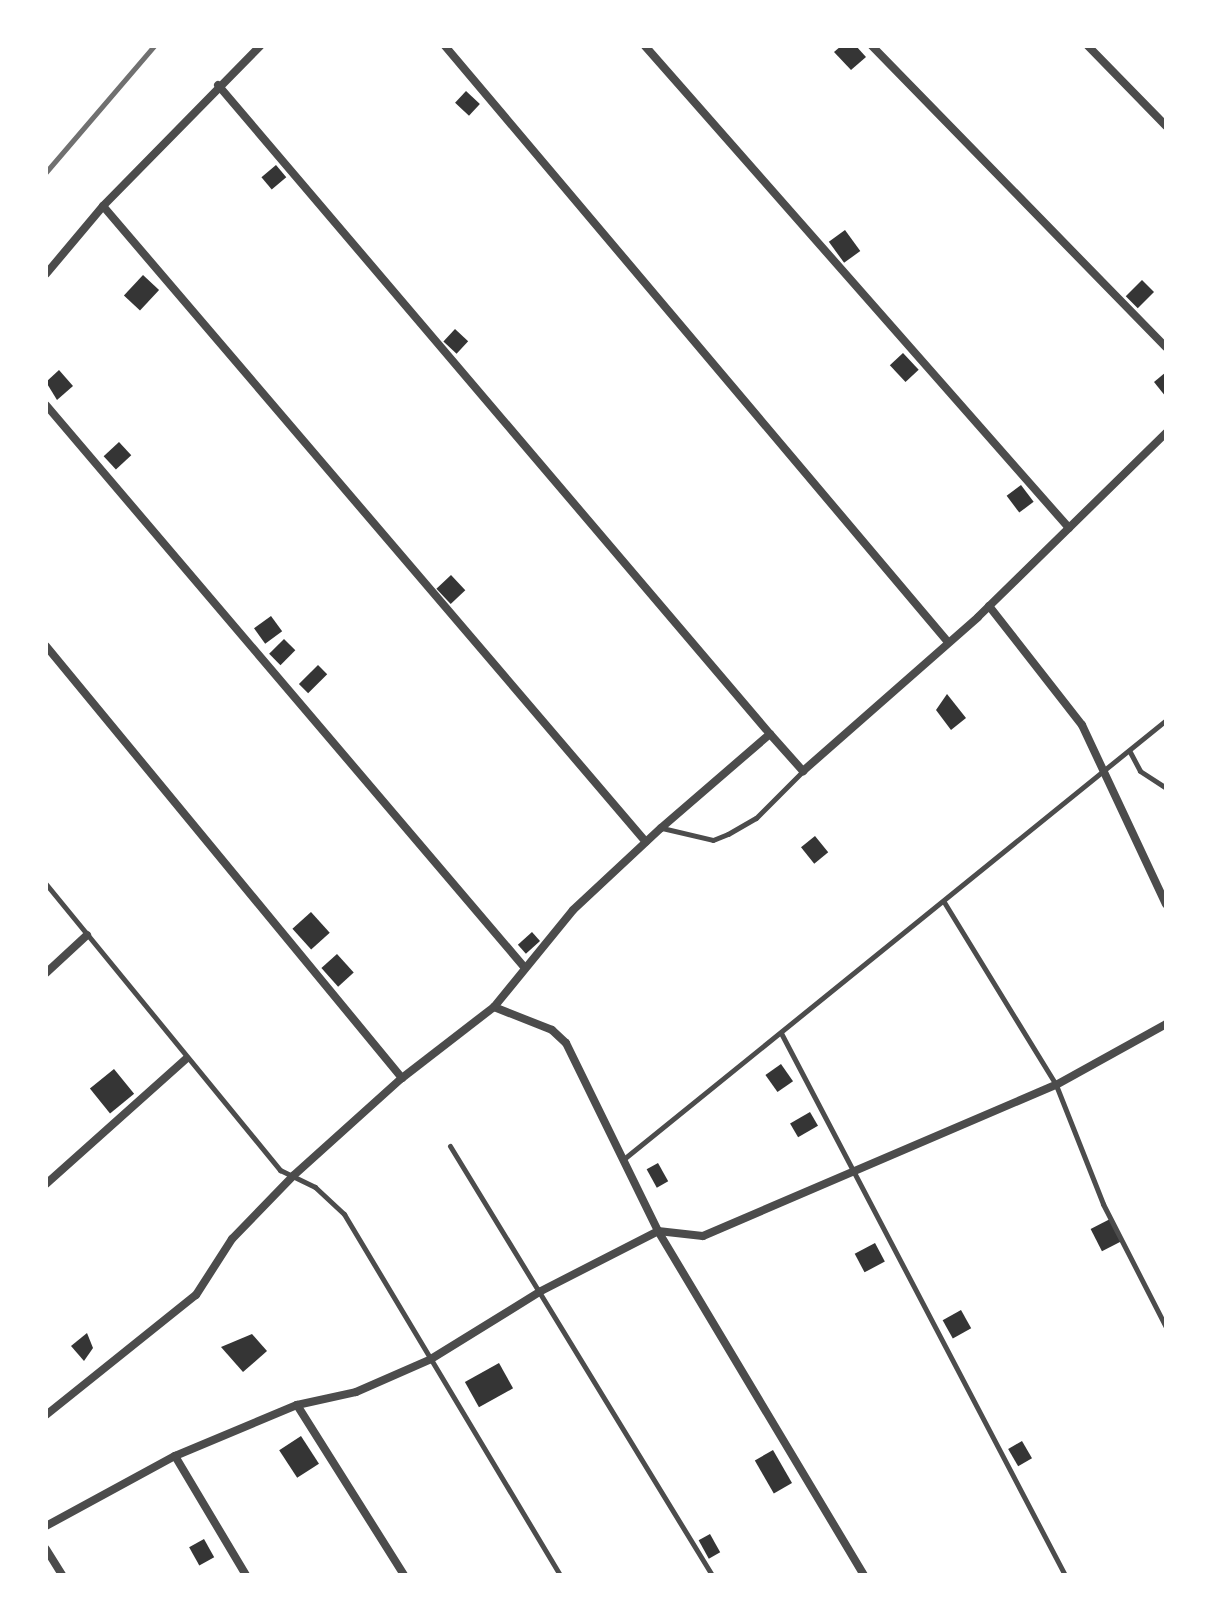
<!DOCTYPE html>
<html>
<head>
<meta charset="utf-8">
<style>
  body { margin:0 }
  #map { position:relative; width:1212px; height:1621px; overflow:hidden; background:#fff; font-family:Arial,sans-serif }
  div>[style] { position:absolute }
  [style*='--x'] { left:calc(var(--x)*1px); top:calc(var(--y)*1px); width:calc(var(--w)*1px); rotate:calc(var(--a)*1deg) }
  .building>* { inset:0; background:#353535; transform-origin:0 0 }
  .service>* { height:5px; margin:-2.5px; padding:0 2.5px; transform-origin:2.5px; border-radius:2.5px; background:#4c4c4c }
  .minor>* { height:8px; margin:-4px; padding:0 4px; transform-origin:4px; border-radius:4px; background:#4c4c4c }
  .rail>* { height:5px; margin:-2.5px; padding:0 2.5px; transform-origin:2.5px; border-radius:2.5px; background:#707070 }
  span { translate:-50% -50%; white-space:nowrap; text-align:center; line-height:1.15; -webkit-text-stroke:8px #fff; paint-order:stroke }
  .frame { position:absolute; inset:0; border:48px solid #fff; pointer-events:none }
</style>
</head>
<body>
<div id="map">
  <div class="building">
    <i style="clip-path:polygon(841px 46px,856px 46px,866px 57px,851px 70px,834px 52px)"></i>
    <i style="left:466px;top:91px;width:19px;height:16px;rotate:43deg"></i>
    <i style="left:276px;top:165px;width:16px;height:19px;rotate:50deg"></i>
    <i style="left:845px;top:230px;width:26px;height:20px;rotate:54deg"></i>
    <i style="left:143px;top:275px;width:22px;height:28px;rotate:43deg"></i>
    <i style="left:1142px;top:280px;width:17px;height:23px;rotate:45deg"></i>
    <i style="left:455px;top:329px;width:18px;height:17px;rotate:43deg"></i>
    <i style="left:903px;top:353px;width:23px;height:18px;rotate:47deg"></i>
    <i style="clip-path:polygon(59px 370px,73px 386px,57px 400px,46px 382px)"></i>
    <i style="clip-path:polygon(1166px 372px,1166px 397px,1154px 382px)"></i>
    <i style="left:119px;top:442px;width:18px;height:21px;rotate:47deg"></i>
    <i style="left:1021px;top:485px;width:21px;height:18px;rotate:53deg"></i>
    <i style="left:451px;top:575px;width:21px;height:20px;rotate:47deg"></i>
    <i style="left:271px;top:616px;width:19px;height:21px;rotate:54deg"></i>
    <i style="left:284px;top:639px;width:16px;height:21px;rotate:45deg"></i>
    <i style="left:318px;top:665px;width:13px;height:27px;rotate:45deg"></i>
    <i style="clip-path:polygon(947px 694px,966px 718px,951px 730px,936px 710px)"></i>
    <i style="left:815px;top:836px;width:21px;height:18px;rotate:51deg"></i>
    <i style="left:311px;top:912px;width:28px;height:25px;rotate:48deg"></i>
    <i style="left:532px;top:932px;width:12px;height:19px;rotate:48deg"></i>
    <i style="left:337px;top:954px;width:25px;height:21px;rotate:48deg"></i>
    <i style="left:781px;top:1064px;width:21px;height:19px;rotate:55deg"></i>
    <i style="left:114px;top:1069px;width:32px;height:31px;rotate:51deg"></i>
    <i style="left:810px;top:1112px;width:16px;height:23px;rotate:60deg"></i>
    <i style="left:658px;top:1163px;width:21px;height:13px;rotate:61deg"></i>
    <i style="left:1112px;top:1218px;width:25px;height:24px;rotate:63deg"></i>
    <i style="left:875px;top:1243px;width:21px;height:23px;rotate:62deg"></i>
    <i style="left:961px;top:1310px;width:21px;height:21px;rotate:61deg"></i>
    <i style="clip-path:polygon(87px 1333px,93px 1348px,84px 1361px,71px 1346px)"></i>
    <i style="clip-path:polygon(252px 1334px,267px 1351px,243px 1372px,221px 1347px)"></i>
    <i style="left:499px;top:1363px;width:29px;height:39px;rotate:61deg"></i>
    <i style="left:301px;top:1436px;width:33px;height:26px;rotate:57deg"></i>
    <i style="left:1022px;top:1441px;width:20px;height:16px;rotate:60deg"></i>
    <i style="left:773px;top:1450px;width:38px;height:21px;rotate:60deg"></i>
    <i style="left:710px;top:1534px;width:21px;height:13px;rotate:61deg"></i>
    <i style="left:204px;top:1539px;width:21px;height:17px;rotate:61deg"></i>
  </div>
  <div class="service">
    <i style="--x:1130;--y:752;--w:21;--a:62"></i>
    <i style="--x:1140;--y:771;--w:31;--a:33"></i>
    <i style="--x:662;--y:828;--w:52;--a:13.2"></i>
    <i style="--x:713;--y:840;--w:16;--a:-22"></i>
    <i style="--x:728;--y:834;--w:32;--a:-30"></i>
    <i style="--x:756;--y:818;--w:66;--a:-45"></i>
    <i style="--x:46;--y:884;--w:370;--a:50.7"></i>
    <i style="--x:280;--y:1170;--w:39;--a:26"></i>
    <i style="--x:315;--y:1187;--w:40;--a:43"></i>
    <i style="--x:344;--y:1214;--w:421;--a:59.1"></i>
    <i style="--x:944;--y:902;--w:215;--a:58.5"></i>
    <i style="--x:1056;--y:1085;--w:128;--a:68.4"></i>
    <i style="--x:1103;--y:1204;--w:138;--a:62.9"></i>
    <i style="--x:781;--y:1033;--w:612;--a:62.35"></i>
    <i style="--x:450;--y:1146;--w:503;--a:58.59"></i>
    <i style="--x:625;--y:1158;--w:696;--a:-38.99"></i>
  </div>
  <div class="minor">
    <i style="--x:445;--y:46;--w:780;--a:49.84"></i>
    <i style="--x:645;--y:46;--w:642;--a:48.66"></i>
    <i style="--x:872;--y:46;--w:421;--a:45.7"></i>
    <i style="--x:1088;--y:46;--w:112;--a:45.7"></i>
    <i style="--x:218;--y:85;--w:852;--a:49.62"></i>
    <i style="--x:103;--y:206;--w:836;--a:49.51"></i>
    <i style="--x:46;--y:274;--w:89;--a:-50"></i>
    <i style="--x:103;--y:206;--w:224;--a:-45.5"></i>
    <i style="--x:46;--y:405;--w:739;--a:49.61"></i>
    <i style="--x:989;--y:606;--w:151;--a:52"></i>
    <i style="--x:1082;--y:725;--w:198;--a:64.9"></i>
    <i style="--x:46;--y:646;--w:560;--a:50.51"></i>
    <i style="--x:46;--y:973;--w:56;--a:-42.8"></i>
    <i style="--x:494;--y:1007;--w:62;--a:21.6"></i>
    <i style="--x:552;--y:1030;--w:19;--a:43"></i>
    <i style="--x:566;--y:1043;--w:209;--a:63.9"></i>
    <i style="--x:658;--y:1231;--w:401;--a:59.1"></i>
    <i style="--x:46;--y:1184;--w:188;--a:-41.8"></i>
    <i style="--x:297;--y:1405;--w:201;--a:57.8"></i>
    <i style="--x:46;--y:1415;--w:192;--a:-38.7"></i>
    <i style="--x:196;--y:1295;--w:67;--a:-57.3"></i>
    <i style="--x:232;--y:1239;--w:88;--a:-45.9"></i>
    <i style="--x:293;--y:1176;--w:147;--a:-42"></i>
    <i style="--x:402;--y:1078;--w:116;--a:-37.7"></i>
    <i style="--x:494;--y:1007;--w:125;--a:-50.8"></i>
    <i style="--x:573;--y:910;--w:120;--a:-43"></i>
    <i style="--x:661;--y:828;--w:144;--a:-40.8"></i>
    <i style="--x:770;--y:734;--w:50;--a:48.3"></i>
    <i style="--x:803;--y:771;--w:233;--a:-41.3"></i>
    <i style="--x:978;--y:617;--w:263;--a:-44.4"></i>
    <i style="--x:175;--y:1456;--w:139;--a:59.2"></i>
    <i style="--x:46;--y:1526;--w:147;--a:-28.5"></i>
    <i style="--x:175;--y:1456;--w:132;--a:-22.7"></i>
    <i style="--x:297;--y:1405;--w:60;--a:-12.4"></i>
    <i style="--x:356;--y:1392;--w:82;--a:-23.7"></i>
    <i style="--x:431;--y:1359;--w:129;--a:-31.7"></i>
    <i style="--x:541;--y:1291;--w:131;--a:-27.1"></i>
    <i style="--x:658;--y:1231;--w:45;--a:6.3"></i>
    <i style="--x:703;--y:1236;--w:384;--a:-23.2"></i>
    <i style="--x:1056;--y:1085;--w:126;--a:-29"></i>
    <i style="--x:46;--y:1549;--w:31;--a:58"></i>
  </div>
  <div class="rail">
    <i style="--x:46;--y:172;--w:166;--a:-49.4"></i>
  </div>
  <div class="frame"></div>
</div>
</body>
</html>
